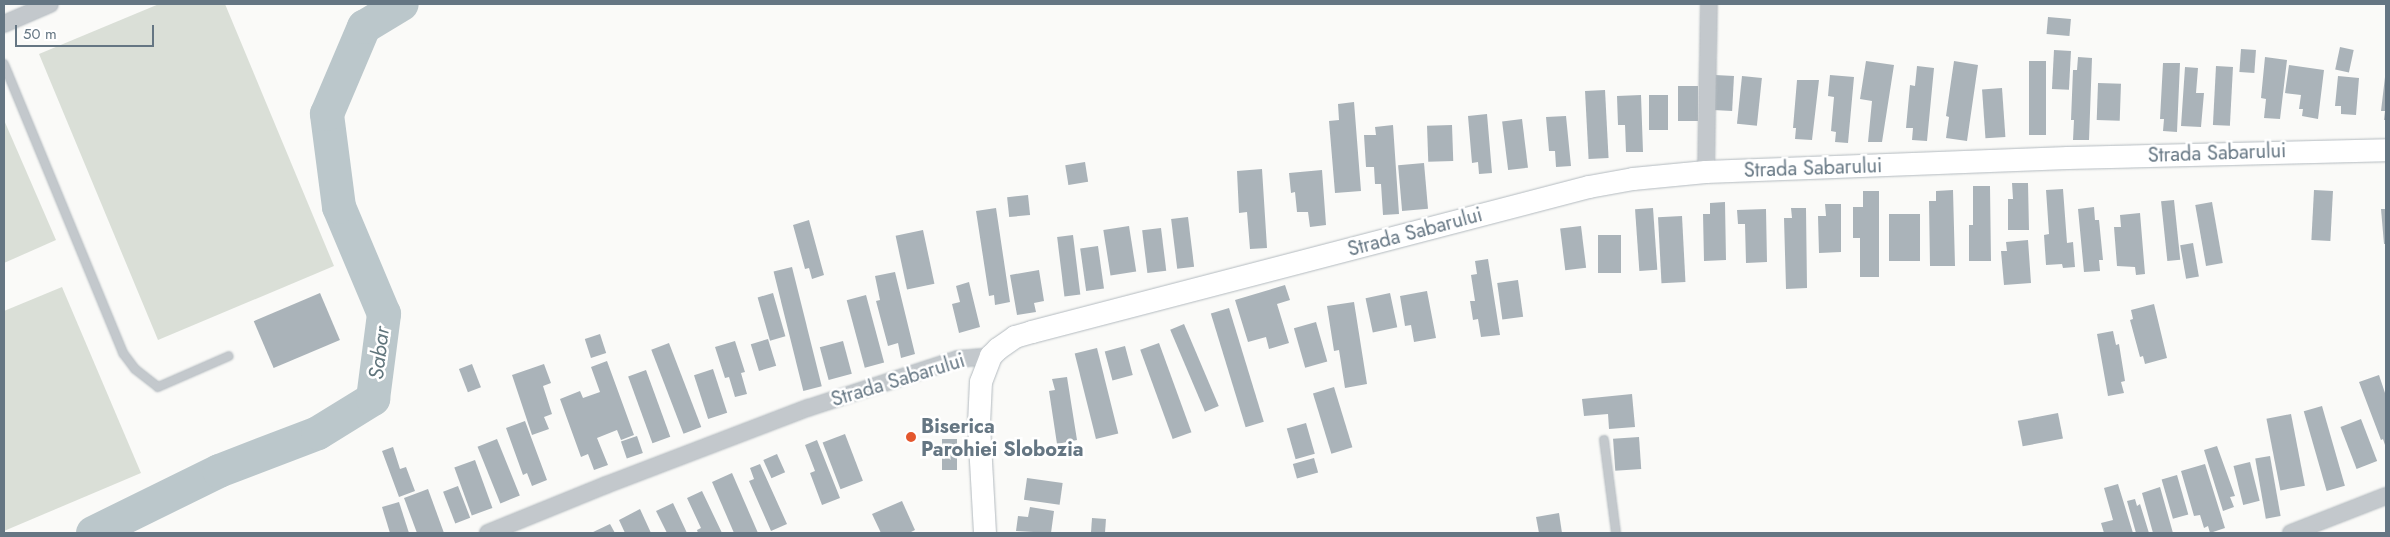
<!DOCTYPE html>
<html>
<head>
<meta charset="utf-8">
<style>
  body { margin:0 }
  #map { position:relative; width:2390px; height:537px; overflow:hidden; background:#fafaf8; font-family:Jost,sans-serif }
  div>[style] { position:absolute }
  [style*='--x'] { left:calc(var(--x)*1px); top:calc(var(--y)*1px); width:calc(var(--w)*1px); rotate:calc(var(--a)*1deg) }
  .green>* { inset:0; background:#dadfd7 }
  .river>* { height:34px; margin:-17px; padding:0 17px; transform-origin:17px; border-radius:17px; background:#bbc7cb }
  .building>* { inset:0; background:#aab3b9; transform-origin:0 0 }
  .roads { filter:drop-shadow(0 0 1px #b3babf) drop-shadow(0 0 1px #b3babf) }
  .service>* { height:8px; margin:-4px; padding:0 4px; transform-origin:4px; border-radius:4px; background:#c3c8cc }
  .minor>* { height:16px; margin:-8px; padding:0 8px; transform-origin:8px; border-radius:8px; background:#c3c8cc }
  .secondary>* { height:22px; margin:-11px; padding:0 11px; transform-origin:11px; border-radius:11px; background:#fff }
  .dots>* { width:14px; height:14px; translate:-50% -50%; box-sizing:border-box; border:2px solid #fff; border-radius:50% }
  span { translate:-50% -50%; white-space:nowrap; text-align:center; line-height:1.15; -webkit-text-stroke:5px #fff; paint-order:stroke }
  .street-label { font-size:20px; color:#657683 }
  .poi-label { font-size:20px; color:#657683; font-weight:700 }
  .left { translate:0 -50%; text-align:left }
  .water-label { font-size:21px; color:#60757c; font-style:italic }
  .frame { position:absolute; inset:0; border:5px solid #657683; pointer-events:none }
  .scale { position:absolute; left:15px; top:25px; width:139px; height:22px; box-sizing:border-box; border:2px solid #657683; border-top:0; padding-left:6px; font-size:15px; line-height:18px; white-space:nowrap; color:#657683; -webkit-text-stroke:4px #fff; paint-order:stroke }
</style>
</head>
<body>
<div id="map">
  <div class="green">
    <i style="clip-path:polygon(159px 4px,225px 4px,334px 266px,158px 340px,39px 54px)"></i>
    <i style="clip-path:polygon(4px 120px,56px 240px,4px 263px)"></i>
    <i style="clip-path:polygon(62px 287px,141px 473px,4px 531px,4px 311px)"></i>
  </div>
  <div class="river">
    <i style="--x:93;--y:533;--w:140;--a:-26.2"></i>
    <i style="--x:219;--y:471;--w:106;--a:-21"></i>
    <i style="--x:318;--y:433;--w:65;--a:-31.7"></i>
    <i style="--x:373;--y:399;--w:86;--a:-82.6"></i>
    <i style="--x:384;--y:314;--w:116;--a:-112.8"></i>
    <i style="--x:339;--y:207;--w:94;--a:-97.4"></i>
    <i style="--x:327;--y:114;--w:95;--a:-67"></i>
    <i style="--x:364;--y:27;--w:44;--a:-31.2"></i>
  </div>
  <div class="building">
    <i style="left:2048px;top:17px;width:23px;height:17px;rotate:5deg"></i>
    <i style="left:2340px;top:47px;width:14px;height:23px;rotate:12deg"></i>
    <i style="left:2241px;top:49px;width:15px;height:23px;rotate:4deg"></i>
    <i style="left:2054px;top:50px;width:17px;height:39px;rotate:3deg"></i>
    <i style="clip-path:polygon(2078px 57px,2092px 58px,2089px 140px,2073px 140px,2074px 120px,2071px 120px,2073px 70px,2077px 70px)"></i>
    <i style="clip-path:polygon(2265px 57px,2287px 60px,2280px 119px,2264px 118px,2266px 99px,2261px 98px)"></i>
    <i style="clip-path:polygon(1866px 61px,1894px 65px,1882px 142px,1868px 142px,1872px 101px,1860px 99px)"></i>
    <i style="clip-path:polygon(1954px 61px,1978px 65px,1967px 141px,1946px 138px,1949px 117px,1946px 116px)"></i>
    <i style="left:2029px;top:61px;width:17px;height:74px"></i>
    <i style="clip-path:polygon(2163px 63px,2180px 63px,2177px 132px,2163px 131px,2164px 119px,2160px 119px)"></i>
    <i style="clip-path:polygon(2289px 65px,2324px 70px,2318px 119px,2302px 116px,2303px 109px,2299px 109px,2301px 95px,2285px 93px)"></i>
    <i style="clip-path:polygon(1917px 66px,1934px 68px,1927px 141px,1912px 140px,1913px 128px,1906px 128px,1910px 85px,1915px 86px)"></i>
    <i style="left:2216px;top:66px;width:17px;height:59px;rotate:3deg"></i>
    <i style="clip-path:polygon(2185px 67px,2198px 68px,2196px 93px,2204px 93px,2201px 127px,2181px 126px)"></i>
    <i style="left:1715px;top:75px;width:19px;height:35px;rotate:3deg"></i>
    <i style="clip-path:polygon(1830px 75px,1854px 77px,1848px 143px,1835px 142px,1836px 132px,1831px 131px,1834px 97px,1828px 96px)"></i>
    <i style="left:1742px;top:76px;width:20px;height:48px;rotate:6deg"></i>
    <i style="clip-path:polygon(2338px 76px,2359px 78px,2356px 115px,2341px 114px,2341px 106px,2335px 106px)"></i>
    <i style="clip-path:polygon(2385px 77px,2386px 78px,2386px 120px,2384px 120px,2385px 111px,2381px 111px)"></i>
    <i style="clip-path:polygon(1797px 80px,1819px 80px,1812px 140px,1795px 139px,1796px 128px,1793px 128px)"></i>
    <i style="left:2098px;top:83px;width:23px;height:37px;rotate:2deg"></i>
    <i style="left:1678px;top:86px;width:20px;height:35px"></i>
    <i style="left:2002px;top:88px;width:49px;height:20px;rotate:86deg"></i>
    <i style="left:1605px;top:90px;width:68px;height:20px;rotate:87deg"></i>
    <i style="clip-path:polygon(1641px 95px,1643px 152px,1626px 152px,1625px 125px,1618px 125px,1617px 96px)"></i>
    <i style="left:1649px;top:95px;width:19px;height:35px"></i>
    <i style="clip-path:polygon(1354px 102px,1361px 191px,1335px 193px,1329px 121px,1339px 120px,1338px 104px)"></i>
    <i style="clip-path:polygon(1487px 114px,1492px 173px,1479px 174px,1478px 162px,1472px 163px,1468px 116px)"></i>
    <i style="clip-path:polygon(1566px 116px,1571px 166px,1556px 167px,1555px 151px,1549px 151px,1546px 117px)"></i>
    <i style="left:1522px;top:119px;width:49px;height:20px;rotate:83deg"></i>
    <i style="clip-path:polygon(1393px 125px,1399px 214px,1383px 215px,1381px 184px,1375px 184px,1374px 167px,1366px 167px,1364px 135px,1376px 135px,1375px 127px)"></i>
    <i style="left:1452px;top:125px;width:36px;height:25px;rotate:88deg"></i>
    <i style="left:1085px;top:162px;width:20px;height:20px;rotate:81deg"></i>
    <i style="left:1424px;top:163px;width:46px;height:26px;rotate:85deg"></i>
    <i style="clip-path:polygon(1262px 169px,1267px 248px,1250px 249px,1247px 212px,1239px 213px,1237px 171px)"></i>
    <i style="clip-path:polygon(1322px 170px,1326px 225px,1310px 227px,1308px 212px,1297px 212px,1295px 192px,1291px 193px,1289px 173px)"></i>
    <i style="clip-path:polygon(2012px 183px,2028px 183px,2029px 230px,2008px 230px,2008px 199px,2013px 199px)"></i>
    <i style="clip-path:polygon(1973px 186px,1990px 186px,1991px 261px,1969px 261px,1969px 225px,1973px 225px)"></i>
    <i style="clip-path:polygon(2063px 189px,2067px 243px,2073px 242px,2075px 267px,2063px 268px,2062px 264px,2046px 265px,2044px 235px,2049px 234px,2046px 190px)"></i>
    <i style="clip-path:polygon(1953px 190px,1955px 266px,1930px 266px,1929px 201px,1936px 201px,1936px 191px)"></i>
    <i style="left:2314px;top:190px;width:19px;height:50px;rotate:3deg"></i>
    <i style="clip-path:polygon(1863px 191px,1879px 191px,1879px 277px,1860px 277px,1860px 238px,1853px 238px,1853px 207px,1863px 207px)"></i>
    <i style="left:1028px;top:195px;width:20px;height:21px;rotate:84deg"></i>
    <i style="left:2174px;top:200px;width:60px;height:13px;rotate:84deg"></i>
    <i style="clip-path:polygon(1725px 202px,1726px 260px,1704px 261px,1703px 214px,1710px 214px,1710px 203px)"></i>
    <i style="left:2212px;top:202px;width:62px;height:17px;rotate:80deg"></i>
    <i style="clip-path:polygon(1825px 204px,1841px 204px,1841px 252px,1819px 253px,1818px 216px,1826px 216px)"></i>
    <i style="clip-path:polygon(2094px 207px,2095px 220px,2099px 220px,2103px 260px,2099px 260px,2100px 271px,2084px 272px,2078px 209px)"></i>
    <i style="clip-path:polygon(996px 208px,1010px 302px,995px 305px,994px 295px,989px 296px,976px 211px)"></i>
    <i style="left:1653px;top:208px;width:62px;height:18px;rotate:86deg"></i>
    <i style="clip-path:polygon(1791px 208px,1806px 208px,1807px 288px,1786px 289px,1784px 218px,1792px 218px)"></i>
    <i style="clip-path:polygon(1766px 209px,1767px 262px,1746px 263px,1745px 224px,1738px 224px,1737px 210px)"></i>
    <i style="clip-path:polygon(2381px 209px,2386px 209px,2386px 244px,2384px 244px)"></i>
    <i style="clip-path:polygon(2140px 213px,2145px 274px,2136px 275px,2135px 267px,2117px 266px,2114px 227px,2121px 227px,2120px 215px)"></i>
    <i style="left:1889px;top:214px;width:31px;height:47px"></i>
    <i style="left:1682px;top:216px;width:66px;height:24px;rotate:87deg"></i>
    <i style="left:1188px;top:217px;width:50px;height:17px;rotate:83deg"></i>
    <i style="clip-path:polygon(809px 220px,824px 275px,812px 279px,809px 268px,805px 269px,793px 225px)"></i>
    <i style="left:1129px;top:226px;width:46px;height:26px;rotate:81deg"></i>
    <i style="left:1581px;top:226px;width:42px;height:21px;rotate:83deg"></i>
    <i style="left:1161px;top:228px;width:43px;height:19px;rotate:83deg"></i>
    <i style="left:923px;top:230px;width:55px;height:28px;rotate:78deg"></i>
    <i style="left:1073px;top:235px;width:60px;height:16px;rotate:83deg"></i>
    <i style="left:1621px;top:235px;width:38px;height:23px;rotate:90deg"></i>
    <i style="clip-path:polygon(2028px 240px,2031px 283px,2004px 285px,2001px 251px,2007px 251px,2006px 242px)"></i>
    <i style="left:2193px;top:243px;width:34px;height:13px;rotate:80deg"></i>
    <i style="left:1098px;top:246px;width:43px;height:18px;rotate:82deg"></i>
    <i style="clip-path:polygon(1488px 259px,1500px 335px,1481px 337px,1478px 319px,1473px 320px,1470px 301px,1475px 301px,1471px 275px,1477px 274px,1475px 261px)"></i>
    <i style="left:792px;top:267px;width:123px;height:19px;rotate:76deg"></i>
    <i style="clip-path:polygon(1039px 270px,1044px 301px,1034px 303px,1036px 312px,1017px 315px,1010px 275px)"></i>
    <i style="clip-path:polygon(895px 272px,915px 354px,901px 358px,898px 343px,888px 346px,876px 301px,880px 300px,875px 276px)"></i>
    <i style="left:1518px;top:280px;width:37px;height:21px;rotate:82deg"></i>
    <i style="clip-path:polygon(969px 282px,980px 327px,959px 333px,952px 304px,960px 302px,956px 286px)"></i>
    <i style="clip-path:polygon(1285px 285px,1290px 300px,1277px 304px,1289px 343px,1269px 349px,1266px 337px,1248px 342px,1235px 300px)"></i>
    <i style="clip-path:polygon(1427px 291px,1436px 338px,1414px 342px,1411px 325px,1405px 326px,1400px 296px)"></i>
    <i style="left:320px;top:293px;width:51px;height:72px;rotate:67deg"></i>
    <i style="left:773px;top:293px;width:45px;height:16px;rotate:74deg"></i>
    <i style="left:1390px;top:293px;width:35px;height:25px;rotate:78deg"></i>
    <i style="left:866px;top:295px;width:70px;height:20px;rotate:75deg"></i>
    <i style="clip-path:polygon(1354px 302px,1367px 384px,1345px 388px,1339px 350px,1334px 351px,1327px 306px)"></i>
    <i style="clip-path:polygon(2154px 304px,2167px 358px,2145px 364px,2143px 356px,2140px 357px,2130px 320px,2133px 319px,2131px 310px)"></i>
    <i style="left:1229px;top:308px;width:119px;height:19px;rotate:73deg"></i>
    <i style="left:1316px;top:322px;width:41px;height:23px;rotate:74deg"></i>
    <i style="left:1184px;top:324px;width:89px;height:15px;rotate:67deg"></i>
    <i style="clip-path:polygon(2113px 331px,2116px 345px,2119px 344px,2125px 381px,2121px 382px,2124px 393px,2108px 396px,2097px 334px)"></i>
    <i style="left:600px;top:334px;width:20px;height:16px;rotate:72deg"></i>
    <i style="left:768px;top:339px;width:28px;height:18px;rotate:73deg"></i>
    <i style="clip-path:polygon(735px 341px,745px 372px,741px 373px,747px 394px,735px 397px,729px 377px,725px 378px,715px 347px)"></i>
    <i style="left:843px;top:341px;width:34px;height:24px;rotate:75deg"></i>
    <i style="left:669px;top:343px;width:90px;height:19px;rotate:69deg"></i>
    <i style="left:1159px;top:343px;width:95px;height:20px;rotate:70deg"></i>
    <i style="left:1125px;top:346px;width:30px;height:21px;rotate:75deg"></i>
    <i style="left:1097px;top:348px;width:88px;height:23px;rotate:76deg"></i>
    <i style="clip-path:polygon(607px 361px,634px 435px,621px 440px,617px 430px,597px 438px,608px 465px,594px 470px,588px 454px,581px 457px,560px 399px,580px 391px,583px 398px,600px 392px,591px 367px)"></i>
    <i style="left:472px;top:364px;width:25px;height:14px;rotate:69deg"></i>
    <i style="clip-path:polygon(544px 364px,551px 383px,543px 386px,552px 414px,544px 417px,549px 429px,532px 435px,512px 375px)"></i>
    <i style="left:713px;top:369px;width:46px;height:20px;rotate:72deg"></i>
    <i style="left:646px;top:370px;width:71px;height:19px;rotate:70deg"></i>
    <i style="clip-path:polygon(2379px 375px,2386px 396px,2386px 448px,2383px 439px,2381px 440px,2359px 382px)"></i>
    <i style="clip-path:polygon(1067px 377px,1077px 440px,1057px 444px,1049px 391px,1055px 390px,1052px 379px)"></i>
    <i style="left:1334px;top:387px;width:63px;height:22px;rotate:73deg"></i>
    <i style="clip-path:polygon(1632px 394px,1635px 427px,1609px 429px,1608px 414px,1584px 416px,1582px 399px)"></i>
    <i style="left:2322px;top:406px;width:83px;height:19px;rotate:74deg"></i>
    <i style="left:2058px;top:413px;width:26px;height:41px;rotate:79deg"></i>
    <i style="left:2291px;top:414px;width:73px;height:25px;rotate:79deg"></i>
    <i style="left:2361px;top:419px;width:45px;height:22px;rotate:69deg"></i>
    <i style="clip-path:polygon(525px 421px,547px 480px,532px 486px,527px 473px,523px 475px,506px 428px)"></i>
    <i style="left:1306px;top:423px;width:32px;height:20px;rotate:74deg"></i>
    <i style="left:845px;top:434px;width:50px;height:24px;rotate:69deg"></i>
    <i style="left:637px;top:436px;width:18px;height:17px;rotate:71deg"></i>
    <i style="left:1639px;top:437px;width:32px;height:26px;rotate:86deg"></i>
    <i style="left:497px;top:439px;width:61px;height:21px;rotate:68deg"></i>
    <i style="left:942px;top:439px;width:15px;height:31px"></i>
    <i style="clip-path:polygon(817px 440px,840px 498px,822px 505px,810px 473px,815px 471px,805px 445px)"></i>
    <i style="clip-path:polygon(2217px 446px,2235px 496px,2230px 497px,2234px 507px,2223px 511px,2204px 450px)"></i>
    <i style="clip-path:polygon(393px 447px,400px 469px,406px 467px,415px 491px,399px 497px,382px 451px)"></i>
    <i style="left:777px;top:454px;width:20px;height:15px;rotate:66deg"></i>
    <i style="left:2270px;top:456px;width:61px;height:15px;rotate:80deg"></i>
    <i style="left:1314px;top:458px;width:15px;height:22px;rotate:74deg"></i>
    <i style="left:475px;top:460px;width:51px;height:22px;rotate:70deg"></i>
    <i style="left:2250px;top:462px;width:40px;height:17px;rotate:76deg"></i>
    <i style="clip-path:polygon(760px 464px,787px 524px,771px 531px,749px 481px,754px 479px,750px 468px)"></i>
    <i style="clip-path:polygon(2205px 464px,2225px 528px,2210px 533px,2208px 526px,2204px 528px,2200px 515px,2194px 516px,2181px 471px)"></i>
    <i style="clip-path:polygon(732px 473px,758px 533px,734px 533px,712px 482px)"></i>
    <i style="left:2177px;top:475px;width:41px;height:16px;rotate:74deg"></i>
    <i style="left:1027px;top:478px;width:36px;height:22px;rotate:8deg"></i>
    <i style="clip-path:polygon(2118px 484px,2133px 533px,2104px 533px,2101px 523px,2113px 520px,2104px 488px)"></i>
    <i style="left:458px;top:486px;width:34px;height:16px;rotate:69deg"></i>
    <i style="clip-path:polygon(2160px 487px,2173px 533px,2153px 533px,2142px 493px)"></i>
    <i style="clip-path:polygon(428px 489px,444px 533px,417px 533px,404px 498px)"></i>
    <i style="clip-path:polygon(702px 491px,722px 533px,698px 533px,697px 530px,701px 528px,687px 498px)"></i>
    <i style="clip-path:polygon(2135px 499px,2137px 506px,2140px 504px,2149px 533px,2136px 533px,2127px 501px)"></i>
    <i style="clip-path:polygon(902px 501px,915px 530px,909px 533px,881px 533px,872px 514px)"></i>
    <i style="clip-path:polygon(399px 502px,409px 533px,390px 533px,382px 507px)"></i>
    <i style="clip-path:polygon(673px 503px,687px 533px,667px 533px,656px 511px)"></i>
    <i style="clip-path:polygon(1030px 507px,1054px 511px,1051px 533px,1016px 531px,1018px 516px,1028px 517px)"></i>
    <i style="clip-path:polygon(640px 509px,651px 533px,625px 533px,619px 520px)"></i>
    <i style="clip-path:polygon(1559px 513px,1562px 533px,1539px 533px,1536px 517px)"></i>
    <i style="left:1092px;top:518px;width:14px;height:15px;rotate:4deg"></i>
    <i style="clip-path:polygon(610px 524px,615px 533px,591px 533px)"></i>
  </div>
  <div class="roads">
    <div class="service">
      <i style="--x:4;--y:64;--w:313;--a:67.6"></i>
      <i style="--x:123;--y:353;--w:20;--a:53"></i>
      <i style="--x:135;--y:369;--w:29;--a:38"></i>
      <i style="--x:158;--y:387;--w:77;--a:-23.6"></i>
      <i style="--x:1604;--y:440;--w:94;--a:82.6"></i>
    </div>
    <div class="minor">
      <i style="--x:4;--y:24;--w:50;--a:-23.5"></i>
      <i style="--x:1706;--y:172;--w:168;--a:-89"></i>
      <i style="--x:488;--y:533;--w:127;--a:-22.1"></i>
      <i style="--x:606;--y:485;--w:216;--a:-20.9"></i>
      <i style="--x:808;--y:408;--w:158;--a:-18.1"></i>
      <i style="--x:958;--y:359;--w:33;--a:-5"></i>
      <i style="--x:2291;--y:533;--w:102;--a:-21.3"></i>
    </div>
    <div class="secondary">
      <i style="--x:985;--y:533;--w:109;--a:-93.2"></i>
      <i style="--x:979;--y:424;--w:42;--a:-87.3"></i>
      <i style="--x:981;--y:382;--w:28;--a:-69"></i>
      <i style="--x:991;--y:356;--w:10;--a:-45"></i>
      <i style="--x:998;--y:349;--w:21;--a:-35"></i>
      <i style="--x:1015;--y:337;--w:18;--a:-16"></i>
      <i style="--x:1032;--y:332;--w:576;--a:-14.59"></i>
      <i style="--x:1589;--y:187;--w:45;--a:-10.3"></i>
      <i style="--x:1633;--y:179;--w:73;--a:-5.5"></i>
      <i style="--x:1706;--y:172;--w:362;--a:-2.2"></i>
      <i style="--x:2068;--y:158;--w:318;--a:-1.4"></i>
    </div>
  </div>
  <div class="dots">
    <i style="left:911px;top:437px;background:#e4572e"></i>
  </div>
  <div class="street-label">
    <span style="left:2217px;top:153px;rotate:-2deg">Strada Sabarului</span>
    <span style="left:1813px;top:168px;rotate:-2deg">Strada Sabarului</span>
    <span style="left:1415px;top:232px;rotate:-15deg">Strada Sabarului</span>
    <span style="left:898px;top:380px;rotate:-17deg">Strada Sabarului</span>
  </div>
  <div class="poi-label">
    <span class="left" style="left:921px;top:438px">Biserica<br>Parohiei Slobozia</span>
  </div>
  <div class="water-label">
    <span style="left:379px;top:353px;rotate:-83deg">Sabar</span>
  </div>
  <div class="frame"></div>
  <div class="scale">50 m</div>
</div>
</body>
</html>
